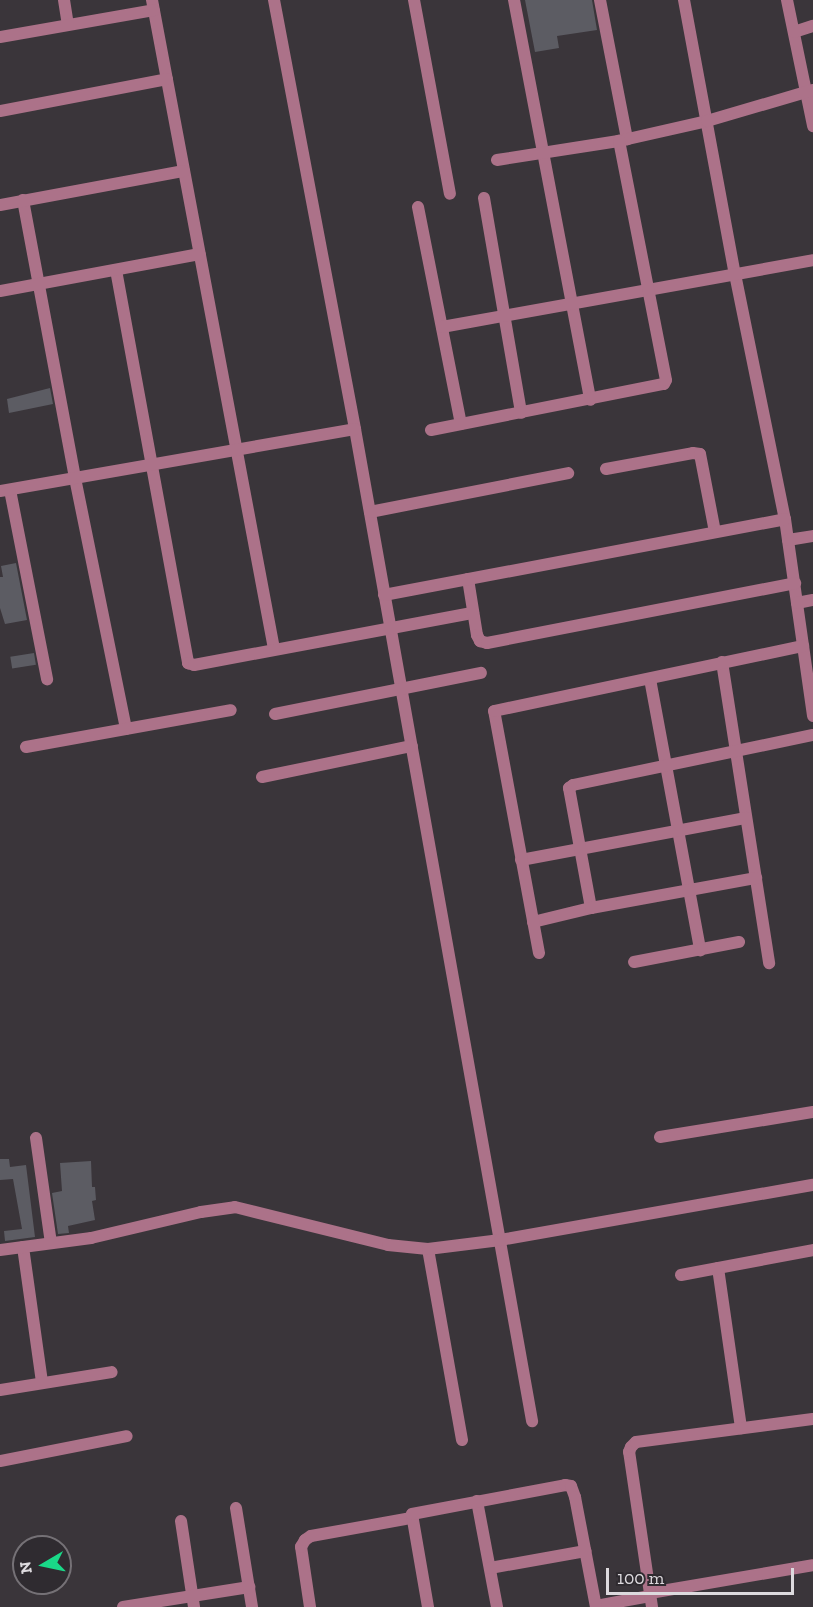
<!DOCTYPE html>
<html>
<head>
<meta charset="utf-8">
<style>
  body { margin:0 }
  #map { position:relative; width:813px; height:1607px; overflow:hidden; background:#3a353a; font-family:"Zilla Slab",serif }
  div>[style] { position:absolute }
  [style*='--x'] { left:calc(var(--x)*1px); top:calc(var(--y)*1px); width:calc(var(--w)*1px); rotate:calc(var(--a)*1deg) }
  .building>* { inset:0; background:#5c5c63; transform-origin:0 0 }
  .minor>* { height:12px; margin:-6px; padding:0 6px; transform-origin:6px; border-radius:6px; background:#ac7289 }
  span { translate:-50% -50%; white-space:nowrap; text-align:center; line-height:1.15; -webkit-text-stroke:6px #2f2b30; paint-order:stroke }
  .north { position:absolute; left:12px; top:1535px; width:60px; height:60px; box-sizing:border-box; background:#2f2b30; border:2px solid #757176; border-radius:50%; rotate:261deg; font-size:16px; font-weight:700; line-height:24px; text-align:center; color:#dddade }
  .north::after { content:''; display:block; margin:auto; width:21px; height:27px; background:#1ad988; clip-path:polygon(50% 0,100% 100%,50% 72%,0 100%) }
  .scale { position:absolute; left:606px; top:1568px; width:188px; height:27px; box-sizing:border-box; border:3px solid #dddade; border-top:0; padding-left:8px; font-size:18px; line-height:21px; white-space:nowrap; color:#dddade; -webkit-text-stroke:4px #2f2b30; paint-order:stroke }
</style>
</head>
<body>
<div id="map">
  <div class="building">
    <i style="clip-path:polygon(525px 0,592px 0,597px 30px,557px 36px,559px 48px,535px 52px)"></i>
    <i style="clip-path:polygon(50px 388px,53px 404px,9px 413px,7px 399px)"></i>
    <i style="clip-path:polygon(16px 563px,27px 620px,5px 624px,0 608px,0 577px,3px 577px,1px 566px)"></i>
    <i style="left:34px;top:653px;width:12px;height:24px;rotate:81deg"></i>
    <i style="clip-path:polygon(0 1159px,9px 1159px,10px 1167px,26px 1165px,35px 1237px,5px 1241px,4px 1231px,22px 1229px,13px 1179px,0 1180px)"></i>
    <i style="clip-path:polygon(91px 1161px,92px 1187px,95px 1187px,96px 1200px,92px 1201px,95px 1220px,68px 1226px,69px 1233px,58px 1234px,52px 1193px,62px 1191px,60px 1163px)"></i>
  </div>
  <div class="minor">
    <i style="--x:64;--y:0;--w:25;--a:81"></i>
    <i style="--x:152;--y:0;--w:660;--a:79.35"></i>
    <i style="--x:274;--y:0;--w:437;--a:79.3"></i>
    <i style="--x:355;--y:429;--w:1008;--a:79.88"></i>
    <i style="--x:414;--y:0;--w:197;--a:79.5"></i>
    <i style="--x:514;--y:0;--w:407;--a:79.2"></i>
    <i style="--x:600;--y:0;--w:142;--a:79"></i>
    <i style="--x:684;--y:0;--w:279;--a:79.5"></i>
    <i style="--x:735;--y:274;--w:250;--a:78.5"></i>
    <i style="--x:785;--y:519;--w:199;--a:81.9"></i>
    <i style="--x:787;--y:0;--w:129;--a:78.3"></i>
    <i style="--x:794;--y:32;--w:20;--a:-18"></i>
    <i style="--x:0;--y:37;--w:156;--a:-9.9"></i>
    <i style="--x:0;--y:111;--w:170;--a:-10.8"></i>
    <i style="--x:497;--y:160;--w:123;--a:-8.9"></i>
    <i style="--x:619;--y:141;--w:90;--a:-12.8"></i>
    <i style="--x:707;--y:121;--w:110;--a:-16.3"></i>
    <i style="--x:484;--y:198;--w:218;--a:80.2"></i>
    <i style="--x:23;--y:200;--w:283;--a:79.4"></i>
    <i style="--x:75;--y:478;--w:256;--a:78.5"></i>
    <i style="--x:0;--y:205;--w:187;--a:-10.5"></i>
    <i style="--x:418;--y:207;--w:221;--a:78.8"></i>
    <i style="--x:116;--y:270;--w:400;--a:79.6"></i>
    <i style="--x:188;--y:663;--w:6;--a:18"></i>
    <i style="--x:194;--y:665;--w:284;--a:-10.6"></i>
    <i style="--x:0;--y:291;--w:203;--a:-10.5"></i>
    <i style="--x:442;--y:327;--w:377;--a:-10.2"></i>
    <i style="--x:431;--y:430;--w:237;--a:-11.2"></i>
    <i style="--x:664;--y:384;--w:4;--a:-63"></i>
    <i style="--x:666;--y:380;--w:244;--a:-101.1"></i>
    <i style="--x:606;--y:469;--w:88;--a:-10.4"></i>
    <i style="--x:693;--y:453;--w:7;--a:8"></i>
    <i style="--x:700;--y:454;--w:79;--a:79.1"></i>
    <i style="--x:10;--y:490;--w:193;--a:78.9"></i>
    <i style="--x:0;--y:491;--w:360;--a:-9.9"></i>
    <i style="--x:370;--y:512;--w:202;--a:-11.1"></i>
    <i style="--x:788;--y:540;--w:25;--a:-9"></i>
    <i style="--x:468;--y:579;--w:57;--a:80.9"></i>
    <i style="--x:477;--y:635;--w:7;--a:63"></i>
    <i style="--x:480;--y:641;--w:7;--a:16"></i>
    <i style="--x:487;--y:643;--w:314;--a:-11"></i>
    <i style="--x:384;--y:595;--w:408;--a:-10.7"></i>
    <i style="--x:797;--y:603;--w:16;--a:-11"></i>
    <i style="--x:722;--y:662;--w:305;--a:81.1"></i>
    <i style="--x:650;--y:679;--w:276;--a:79.5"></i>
    <i style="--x:275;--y:714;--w:210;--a:-11.3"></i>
    <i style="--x:26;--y:747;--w:208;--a:-10.2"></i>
    <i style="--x:262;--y:777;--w:153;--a:-11.7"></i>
    <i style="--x:521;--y:860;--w:229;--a:-10.6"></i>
    <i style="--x:591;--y:908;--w:122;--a:-100.4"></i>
    <i style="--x:569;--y:788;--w:5;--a:-37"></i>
    <i style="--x:573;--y:785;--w:245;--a:-11.8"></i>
    <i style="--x:533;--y:922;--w:60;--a:-13.6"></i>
    <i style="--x:591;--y:908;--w:168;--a:-10.3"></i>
    <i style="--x:539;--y:953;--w:246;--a:-100.5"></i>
    <i style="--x:494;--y:711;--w:316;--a:-11.9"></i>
    <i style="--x:634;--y:962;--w:107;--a:-10.8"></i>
    <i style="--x:660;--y:1137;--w:155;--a:-9.3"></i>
    <i style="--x:36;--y:1138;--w:106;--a:81.9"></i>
    <i style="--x:23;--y:1247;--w:137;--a:82"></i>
    <i style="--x:428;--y:1249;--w:194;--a:79.9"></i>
    <i style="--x:0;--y:1250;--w:92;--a:-7.5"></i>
    <i style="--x:91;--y:1238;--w:113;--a:-13.3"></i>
    <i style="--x:201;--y:1212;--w:34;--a:-8"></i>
    <i style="--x:235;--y:1207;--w:158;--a:13.9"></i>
    <i style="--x:388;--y:1245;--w:40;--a:5.7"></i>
    <i style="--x:428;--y:1249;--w:73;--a:-7.1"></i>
    <i style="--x:500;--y:1240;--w:318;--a:-10"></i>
    <i style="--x:718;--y:1268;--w:162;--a:81.8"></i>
    <i style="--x:681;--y:1275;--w:134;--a:-10.7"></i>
    <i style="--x:0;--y:1390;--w:113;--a:-9.1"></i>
    <i style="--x:0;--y:1461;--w:129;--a:-11.1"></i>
    <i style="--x:477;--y:1501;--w:108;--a:79.3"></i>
    <i style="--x:236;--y:1508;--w:100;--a:80.8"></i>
    <i style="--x:181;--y:1521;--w:87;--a:81.4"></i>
    <i style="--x:490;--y:1568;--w:97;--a:-10.1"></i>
    <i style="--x:650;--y:1593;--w:165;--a:-9.7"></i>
    <i style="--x:596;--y:1606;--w:55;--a:-10.5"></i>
    <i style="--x:123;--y:1607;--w:128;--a:-9"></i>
    <i style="--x:310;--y:1607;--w:61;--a:-98.5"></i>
    <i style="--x:301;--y:1547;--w:8;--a:-60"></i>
    <i style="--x:305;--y:1540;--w:7;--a:-34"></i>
    <i style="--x:311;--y:1536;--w:102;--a:-10.2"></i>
    <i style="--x:428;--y:1607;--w:94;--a:-99.8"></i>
    <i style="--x:412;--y:1514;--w:156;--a:-10.7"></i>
    <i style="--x:565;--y:1485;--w:6;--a:9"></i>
    <i style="--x:571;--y:1486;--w:12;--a:70"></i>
    <i style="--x:575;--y:1497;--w:112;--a:79.2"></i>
    <i style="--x:652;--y:1607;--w:157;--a:-98.4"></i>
    <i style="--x:629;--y:1452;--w:5;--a:-68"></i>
    <i style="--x:631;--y:1447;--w:7;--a:-45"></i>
    <i style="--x:636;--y:1442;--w:178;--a:-7.4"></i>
  </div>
  <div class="north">N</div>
  <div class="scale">100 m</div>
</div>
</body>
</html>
